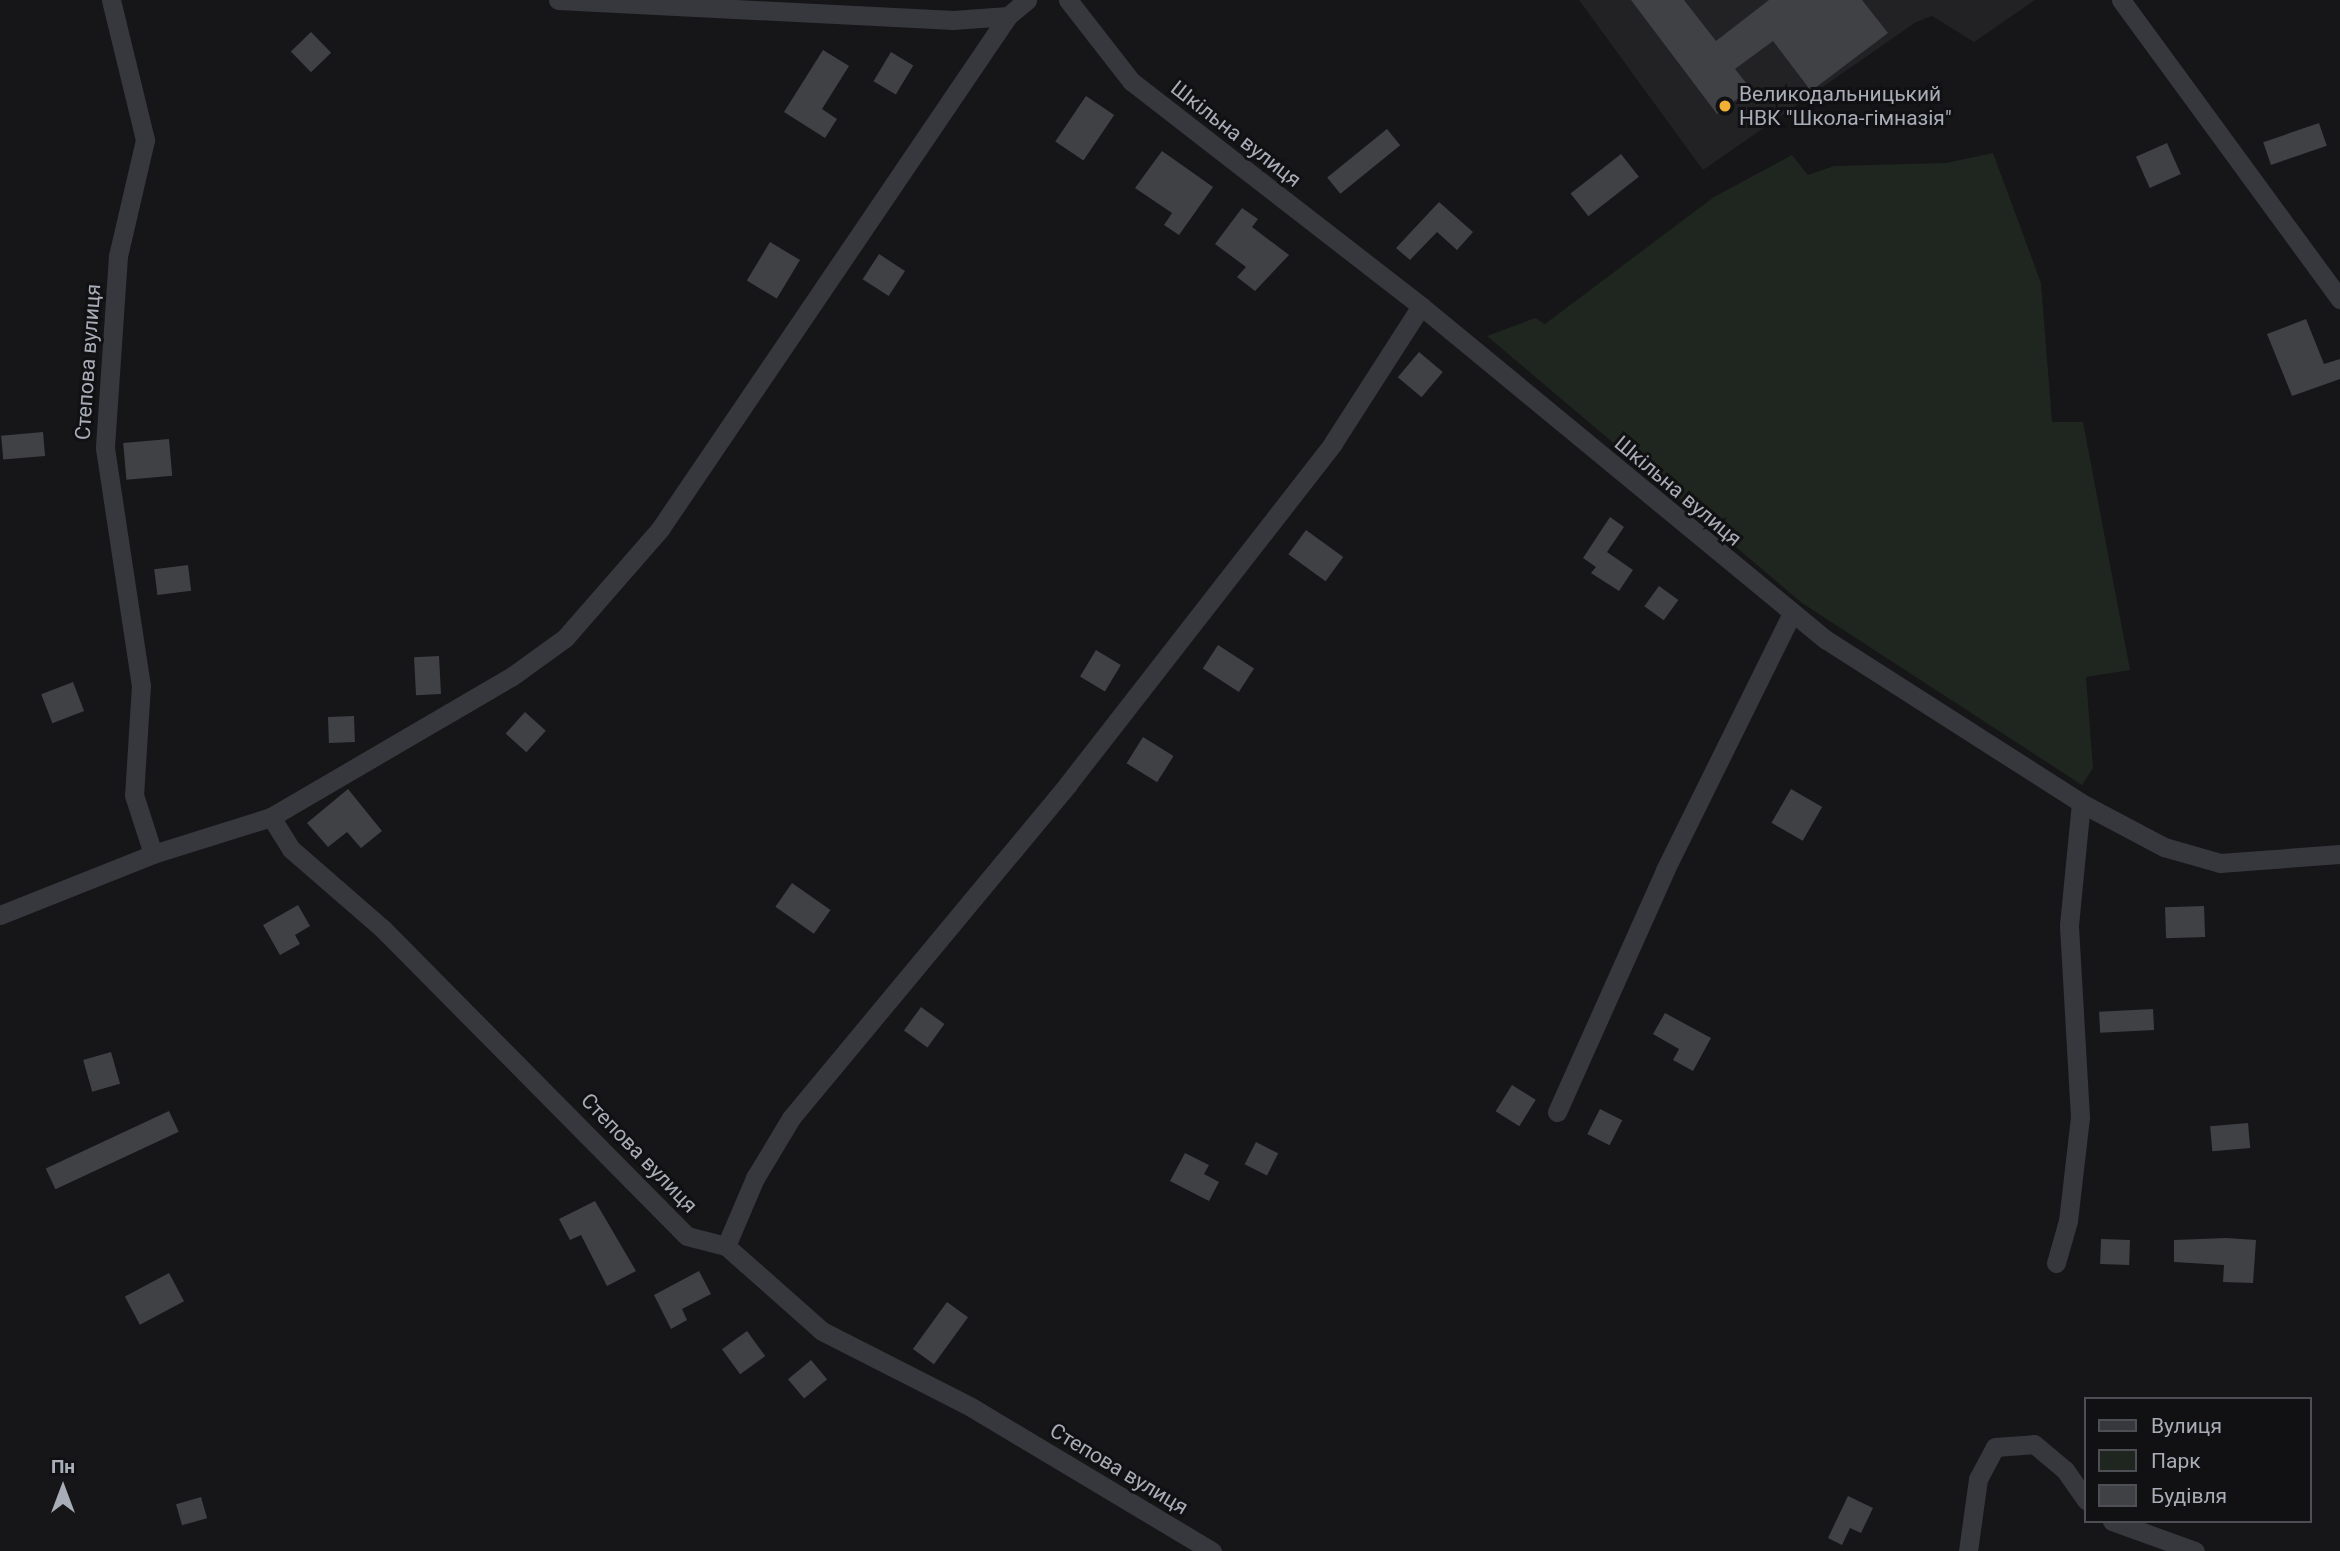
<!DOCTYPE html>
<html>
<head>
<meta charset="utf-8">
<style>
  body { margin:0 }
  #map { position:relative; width:2340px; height:1551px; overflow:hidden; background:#161618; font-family:Roboto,sans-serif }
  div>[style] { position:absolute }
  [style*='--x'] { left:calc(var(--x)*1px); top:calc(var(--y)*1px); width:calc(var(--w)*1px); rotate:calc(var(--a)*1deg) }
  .built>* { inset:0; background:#222225 }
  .green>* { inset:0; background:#1e261f }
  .building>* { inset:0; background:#404145; transform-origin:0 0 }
  .street>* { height:19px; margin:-9.5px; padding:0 9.5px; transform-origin:9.5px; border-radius:9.5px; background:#37383d }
  .dots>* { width:19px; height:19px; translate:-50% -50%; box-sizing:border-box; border:4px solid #111113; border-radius:50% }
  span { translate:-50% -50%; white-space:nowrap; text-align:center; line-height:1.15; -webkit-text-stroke:6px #111113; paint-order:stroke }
  .poi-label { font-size:21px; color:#a8adb8 }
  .left { translate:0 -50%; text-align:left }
  .street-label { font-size:21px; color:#a8adb8 }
  .legend { position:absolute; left:2084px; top:1397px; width:228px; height:126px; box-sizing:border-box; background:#111113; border:2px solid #4d4f55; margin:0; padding:9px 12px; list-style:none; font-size:21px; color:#a8adb8 }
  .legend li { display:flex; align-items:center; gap:14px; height:35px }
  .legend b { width:35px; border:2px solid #4d4f55 }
  .north { position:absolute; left:28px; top:1453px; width:70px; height:70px; -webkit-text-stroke:5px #111113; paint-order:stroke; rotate:0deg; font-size:19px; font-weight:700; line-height:28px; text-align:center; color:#a8adb8 }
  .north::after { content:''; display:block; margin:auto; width:24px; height:32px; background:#a8adb8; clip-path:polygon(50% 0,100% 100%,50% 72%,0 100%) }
</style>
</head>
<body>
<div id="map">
  <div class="built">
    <i style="clip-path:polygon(1579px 0,2035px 0,1974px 42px,1932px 16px,1916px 22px,1703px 170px)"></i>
  </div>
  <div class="green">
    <i style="clip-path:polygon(1993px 153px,2041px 283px,2052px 422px,2083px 422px,2130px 670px,2086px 677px,2093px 768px,2082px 785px,1802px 603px,1487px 336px,1535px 318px,1545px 324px,1714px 197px,1792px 155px,1808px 175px,1834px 166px,1946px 163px)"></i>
  </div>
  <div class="building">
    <i style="clip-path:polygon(1631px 0,1684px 0,1716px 41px,1769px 0,1862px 0,1888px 33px,1811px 91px,1773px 41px,1735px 69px,1751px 89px,1717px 114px)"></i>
    <i style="left:311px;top:32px;width:29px;height:28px;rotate:46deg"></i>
    <i style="clip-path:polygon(823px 50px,849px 66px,822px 109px,837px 119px,825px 138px,784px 112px)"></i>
    <i style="left:891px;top:52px;width:26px;height:34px;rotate:31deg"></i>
    <i style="left:1086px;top:96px;width:34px;height:55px;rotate:34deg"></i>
    <i style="left:2319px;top:123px;width:24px;height:59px;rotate:71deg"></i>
    <i style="left:1387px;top:129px;width:21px;height:77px;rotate:51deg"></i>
    <i style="left:2167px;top:143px;width:34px;height:34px;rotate:66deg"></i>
    <i style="clip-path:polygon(1162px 151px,1213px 187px,1179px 235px,1164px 225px,1172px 213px,1135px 188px)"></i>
    <i style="left:1621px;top:154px;width:29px;height:64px;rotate:52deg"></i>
    <i style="clip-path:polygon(1439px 202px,1473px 232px,1457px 250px,1437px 232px,1410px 260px,1396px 248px)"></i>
    <i style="clip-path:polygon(1242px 208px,1258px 219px,1252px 227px,1289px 255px,1255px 291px,1237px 277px,1246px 267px,1215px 244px)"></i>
    <i style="left:770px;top:242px;width:35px;height:45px;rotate:31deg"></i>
    <i style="left:879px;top:254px;width:31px;height:30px;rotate:33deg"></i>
    <i style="clip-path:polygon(2306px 319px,2324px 364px,2340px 359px,2340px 379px,2292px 396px,2267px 334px)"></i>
    <i style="left:1419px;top:352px;width:31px;height:33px;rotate:40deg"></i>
    <i style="left:43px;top:432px;width:24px;height:42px;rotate:85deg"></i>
    <i style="left:169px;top:439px;width:37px;height:46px;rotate:85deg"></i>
    <i style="clip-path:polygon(1610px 517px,1624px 527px,1607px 552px,1633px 570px,1619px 591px,1591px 573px,1596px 567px,1583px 558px)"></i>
    <i style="left:1306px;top:530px;width:46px;height:30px;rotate:36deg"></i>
    <i style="left:188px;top:565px;width:26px;height:34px;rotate:83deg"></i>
    <i style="left:1659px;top:586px;width:24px;height:25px;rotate:36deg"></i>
    <i style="left:1218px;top:645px;width:43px;height:28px;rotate:33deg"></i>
    <i style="left:1096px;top:650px;width:29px;height:31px;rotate:31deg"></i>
    <i style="left:439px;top:656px;width:38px;height:25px;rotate:87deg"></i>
    <i style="left:73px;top:682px;width:31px;height:34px;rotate:69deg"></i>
    <i style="left:525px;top:712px;width:28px;height:29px;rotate:42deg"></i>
    <i style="left:354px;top:716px;width:26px;height:26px;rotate:88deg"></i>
    <i style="left:1143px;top:737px;width:36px;height:31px;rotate:32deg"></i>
    <i style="clip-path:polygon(348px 789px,382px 831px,361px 848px,347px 832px,328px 847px,307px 823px)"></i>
    <i style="left:1791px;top:789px;width:36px;height:39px;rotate:30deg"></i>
    <i style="left:792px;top:883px;width:47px;height:29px;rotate:35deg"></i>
    <i style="clip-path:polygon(298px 905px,310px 926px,295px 935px,300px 944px,280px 955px,263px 925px)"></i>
    <i style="left:2204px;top:906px;width:31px;height:39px;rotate:88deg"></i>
    <i style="left:921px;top:1007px;width:29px;height:29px;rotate:36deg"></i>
    <i style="left:2153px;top:1009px;width:21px;height:54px;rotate:87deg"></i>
    <i style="clip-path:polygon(1665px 1013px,1711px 1038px,1693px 1071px,1673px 1060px,1679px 1049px,1653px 1034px)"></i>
    <i style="left:111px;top:1052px;width:33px;height:29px;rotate:74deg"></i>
    <i style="left:1512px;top:1085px;width:28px;height:31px;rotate:32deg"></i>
    <i style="left:1600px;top:1109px;width:25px;height:28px;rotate:27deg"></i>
    <i style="left:169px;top:1111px;width:23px;height:136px;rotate:65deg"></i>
    <i style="left:2248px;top:1123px;width:25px;height:38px;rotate:85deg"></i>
    <i style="left:1256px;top:1142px;width:25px;height:25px;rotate:27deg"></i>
    <i style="clip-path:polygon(1185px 1153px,1209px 1165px,1204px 1174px,1219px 1182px,1209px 1201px,1170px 1181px)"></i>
    <i style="clip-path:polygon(595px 1201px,636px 1271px,607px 1286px,581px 1235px,570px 1240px,559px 1219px)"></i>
    <i style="clip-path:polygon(2226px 1238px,2256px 1240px,2253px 1283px,2223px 1282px,2224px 1265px,2174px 1262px,2174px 1240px)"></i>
    <i style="left:2101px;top:1239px;width:29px;height:25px;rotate:2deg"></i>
    <i style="clip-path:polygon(699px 1271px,711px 1294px,682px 1309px,687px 1320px,671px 1329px,654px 1295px)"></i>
    <i style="left:169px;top:1273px;width:32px;height:50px;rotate:62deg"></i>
    <i style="left:947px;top:1302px;width:26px;height:58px;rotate:36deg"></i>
    <i style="left:747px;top:1331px;width:31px;height:31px;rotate:54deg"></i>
    <i style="left:811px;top:1360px;width:25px;height:30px;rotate:50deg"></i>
    <i style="clip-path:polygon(1848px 1496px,1873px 1508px,1861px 1533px,1850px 1528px,1842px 1545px,1828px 1538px)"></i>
    <i style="left:201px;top:1497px;width:22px;height:26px;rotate:74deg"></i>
  </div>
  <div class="street">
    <i style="--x:111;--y:0;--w:144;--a:76.3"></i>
    <i style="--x:145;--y:140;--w:119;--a:103.1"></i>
    <i style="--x:118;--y:256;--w:192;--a:93.9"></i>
    <i style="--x:105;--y:448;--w:240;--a:81.4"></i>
    <i style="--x:141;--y:685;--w:110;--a:93.6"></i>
    <i style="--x:134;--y:795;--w:62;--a:72.1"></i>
    <i style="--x:558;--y:0;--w:396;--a:2.9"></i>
    <i style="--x:953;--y:20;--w:55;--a:-4.2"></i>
    <i style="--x:1008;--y:16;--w:25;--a:-40"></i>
    <i style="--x:1068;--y:0;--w:103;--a:52.1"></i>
    <i style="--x:1131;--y:81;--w:367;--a:37.8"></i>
    <i style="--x:1421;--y:306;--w:524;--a:39.5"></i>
    <i style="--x:1825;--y:639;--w:304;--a:32.6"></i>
    <i style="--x:2081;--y:803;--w:94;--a:27.9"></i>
    <i style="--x:2164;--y:847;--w:58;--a:15.9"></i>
    <i style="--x:2220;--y:863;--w:120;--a:-4.3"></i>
    <i style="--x:2121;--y:0;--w:371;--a:53.8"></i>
    <i style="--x:271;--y:817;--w:38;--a:58"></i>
    <i style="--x:291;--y:849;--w:121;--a:41"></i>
    <i style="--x:382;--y:928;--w:433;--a:45.3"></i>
    <i style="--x:687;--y:1236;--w:40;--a:14.4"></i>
    <i style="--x:726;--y:1246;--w:128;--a:41.5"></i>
    <i style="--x:822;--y:1331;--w:167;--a:27"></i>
    <i style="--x:971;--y:1407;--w:281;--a:30.9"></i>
    <i style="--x:0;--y:915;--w:165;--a:-21.7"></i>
    <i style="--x:153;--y:854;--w:124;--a:-17.4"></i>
    <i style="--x:271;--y:817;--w:278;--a:-30.3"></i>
    <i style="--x:511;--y:677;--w:67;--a:-35.8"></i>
    <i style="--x:565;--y:638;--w:145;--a:-48.9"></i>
    <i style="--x:660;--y:529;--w:620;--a:-55.85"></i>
    <i style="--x:1557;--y:1112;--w:265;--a:-65.9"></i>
    <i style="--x:1665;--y:870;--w:284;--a:-63.7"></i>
    <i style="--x:726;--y:1246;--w:74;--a:-66.9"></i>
    <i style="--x:755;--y:1178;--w:70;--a:-59"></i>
    <i style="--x:791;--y:1118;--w:434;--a:-50.3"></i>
    <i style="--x:1068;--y:784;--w:432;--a:-52.1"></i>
    <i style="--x:1333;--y:443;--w:163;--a:-57.3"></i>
    <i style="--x:2056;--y:1263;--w:44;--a:-74.1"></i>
    <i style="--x:2068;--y:1221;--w:105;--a:-83.4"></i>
    <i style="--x:2080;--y:1117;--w:192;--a:-93.3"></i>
    <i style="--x:2069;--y:925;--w:123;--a:-84.4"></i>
    <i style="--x:2112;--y:1521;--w:88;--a:19.9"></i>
    <i style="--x:1968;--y:1551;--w:73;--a:-82.1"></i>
    <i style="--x:1978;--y:1479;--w:36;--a:-62"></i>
    <i style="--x:1995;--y:1447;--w:39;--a:-4"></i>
    <i style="--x:2034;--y:1444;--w:40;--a:40"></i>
    <i style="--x:2065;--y:1470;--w:37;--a:55"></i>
  </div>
  <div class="dots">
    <i style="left:1725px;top:106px;background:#f2b134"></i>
  </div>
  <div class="poi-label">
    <span class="left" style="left:1739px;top:106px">Великодальницький<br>НВК "Школа-гімназія"</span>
  </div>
  <div class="street-label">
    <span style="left:1236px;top:134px;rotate:38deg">Шкільна вулиця</span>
    <span style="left:88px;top:362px;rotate:-86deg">Степова вулиця</span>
    <span style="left:1678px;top:491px;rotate:40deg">Шкільна вулиця</span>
    <span style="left:639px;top:1153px;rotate:46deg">Степова вулиця</span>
    <span style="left:1119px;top:1469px;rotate:31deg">Степова вулиця</span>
  </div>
  <ul class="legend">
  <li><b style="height:9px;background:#37383d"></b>Вулиця</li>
  <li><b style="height:19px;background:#1e261f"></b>Парк</li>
  <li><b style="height:19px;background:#404145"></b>Будівля</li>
  </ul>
  <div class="north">Пн</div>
</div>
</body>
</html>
